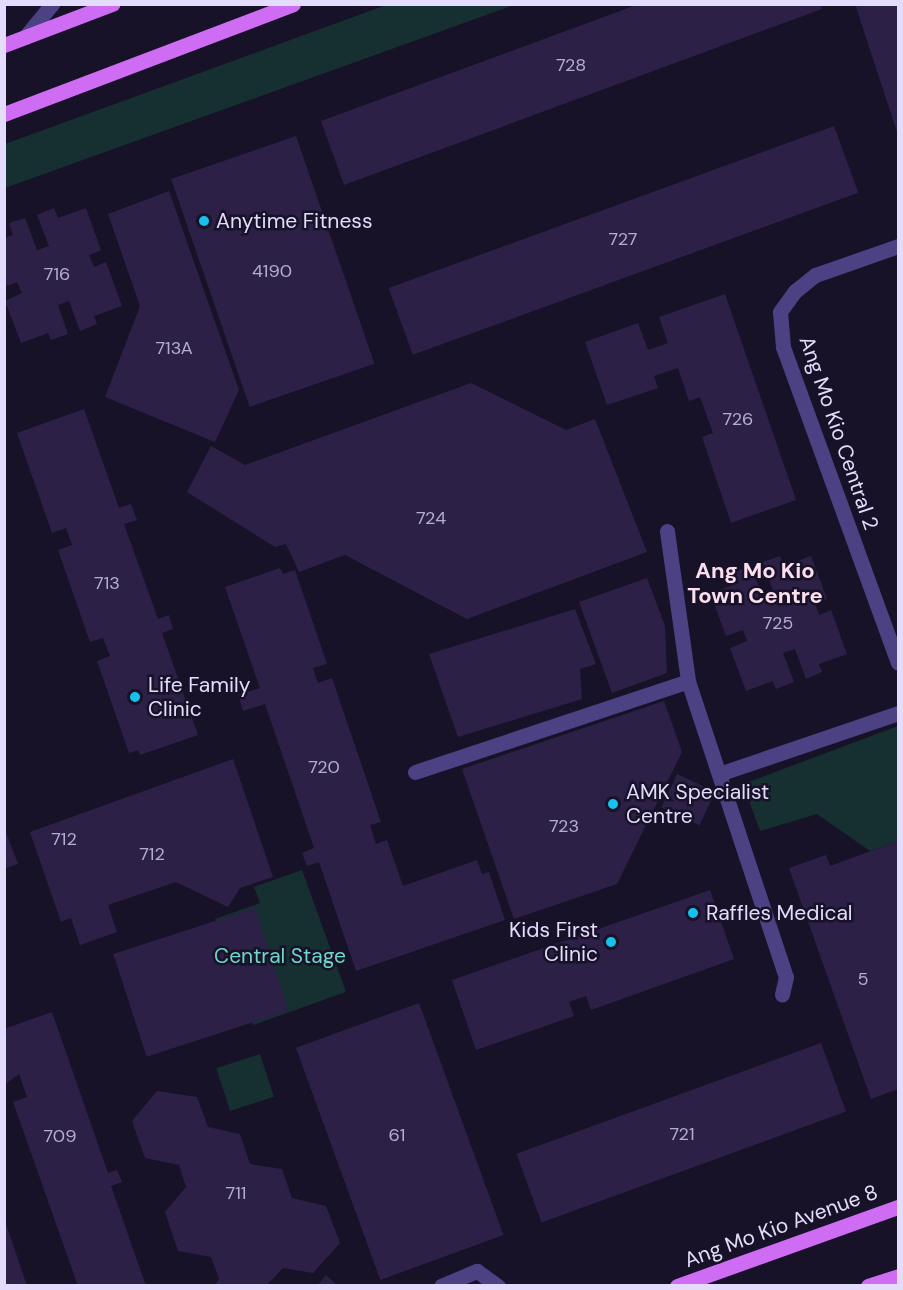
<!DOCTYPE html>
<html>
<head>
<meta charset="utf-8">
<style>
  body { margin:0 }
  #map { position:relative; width:903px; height:1290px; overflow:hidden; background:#181228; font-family:"DM Sans",sans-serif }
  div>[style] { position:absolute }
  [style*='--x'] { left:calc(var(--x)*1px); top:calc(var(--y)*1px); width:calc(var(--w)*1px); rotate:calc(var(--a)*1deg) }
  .green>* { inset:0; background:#162f31; transform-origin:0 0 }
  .building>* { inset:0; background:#2c2047; transform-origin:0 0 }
  .service>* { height:15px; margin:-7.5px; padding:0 7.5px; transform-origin:7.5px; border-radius:7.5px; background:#4b4183 }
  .minor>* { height:15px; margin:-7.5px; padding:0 7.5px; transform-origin:7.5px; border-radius:7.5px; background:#4b4183 }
  .primary>* { height:15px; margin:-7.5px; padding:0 7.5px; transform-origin:7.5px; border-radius:7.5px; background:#cf6cf4 }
  .dots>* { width:16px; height:16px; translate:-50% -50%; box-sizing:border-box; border:3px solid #181228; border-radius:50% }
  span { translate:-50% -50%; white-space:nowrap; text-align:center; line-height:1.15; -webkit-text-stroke:5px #181228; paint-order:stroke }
  .number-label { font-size:18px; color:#b5adcf }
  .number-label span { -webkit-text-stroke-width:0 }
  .poi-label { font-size:21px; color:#e3dcfc }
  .left { translate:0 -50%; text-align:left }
  .right { translate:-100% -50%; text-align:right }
  .street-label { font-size:21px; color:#e3dcfc }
  .park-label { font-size:21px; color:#6cd8c9 }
  .neighbourhood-label { font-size:22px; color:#fcdeee; font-weight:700 }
  .frame { position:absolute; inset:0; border:6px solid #e3dcfc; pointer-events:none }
</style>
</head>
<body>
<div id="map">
  <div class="green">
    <i style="clip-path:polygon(386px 5px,514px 5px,5px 188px,5px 144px)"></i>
    <i style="clip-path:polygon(898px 726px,898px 841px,870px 851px,817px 814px,760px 831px,743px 784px)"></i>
    <i style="clip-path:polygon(302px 870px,346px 992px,253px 1025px,215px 919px,260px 903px,254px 887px)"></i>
    <i style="left:260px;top:1054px;width:45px;height:46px;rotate:72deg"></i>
  </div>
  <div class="building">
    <i style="clip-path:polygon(639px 4px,820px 4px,822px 9px,344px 185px,321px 121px)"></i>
    <i style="clip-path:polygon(855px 4px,898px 4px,898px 135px)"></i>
    <i style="left:834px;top:126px;width:71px;height:474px;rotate:70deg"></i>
    <i style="left:296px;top:136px;width:241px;height:132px;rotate:71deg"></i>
    <i style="clip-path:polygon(169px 191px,239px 390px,215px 442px,105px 397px,140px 306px,108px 214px)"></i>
    <i style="clip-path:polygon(54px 208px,58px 218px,86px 208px,101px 250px,89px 255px,94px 267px,106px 262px,122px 306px,94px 316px,97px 324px,80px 331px,69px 301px,58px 305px,68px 334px,51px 340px,48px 333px,21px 343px,5px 301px,22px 293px,17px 282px,4px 287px,4px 238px,13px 235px,9px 223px,25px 218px,37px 250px,49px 246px,37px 215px)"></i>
    <i style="clip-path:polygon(725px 294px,796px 500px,731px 523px,702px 437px,713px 433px,700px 397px,689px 401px,678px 368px,654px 376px,658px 388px,607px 405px,585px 342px,638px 323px,648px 350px,668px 343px,659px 317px)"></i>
    <i style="clip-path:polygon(471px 383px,566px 430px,595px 419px,647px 552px,467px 619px,345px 555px,299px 572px,286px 544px,275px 547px,187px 492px,211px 446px,245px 465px)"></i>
    <i style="clip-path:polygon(84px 409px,119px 508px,131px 504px,137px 520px,124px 524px,158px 619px,169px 615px,173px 629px,162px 633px,198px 735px,140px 755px,138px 750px,129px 753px,97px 661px,110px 656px,103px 638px,90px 642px,58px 550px,72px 545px,66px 528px,52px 533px,17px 433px)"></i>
    <i style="clip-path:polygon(780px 556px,784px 566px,811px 556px,827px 599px,815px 603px,819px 615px,831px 610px,847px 654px,819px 664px,822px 672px,806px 679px,795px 649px,783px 653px,794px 682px,776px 689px,773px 681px,746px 691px,730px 648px,747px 641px,743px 630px,726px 636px,710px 593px,739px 583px,735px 571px,751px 566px,763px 598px,774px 594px,763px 562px)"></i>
    <i style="clip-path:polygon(280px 568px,283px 574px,295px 570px,327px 664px,313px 668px,318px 683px,332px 678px,381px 822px,370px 825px,376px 844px,387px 840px,403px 886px,477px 860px,482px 874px,489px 872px,505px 920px,356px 971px,319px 862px,307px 866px,302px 853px,314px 848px,265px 704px,243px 711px,238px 695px,260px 688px,225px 587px)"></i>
    <i style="clip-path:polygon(647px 578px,665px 626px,667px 673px,612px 693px,579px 602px)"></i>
    <i style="clip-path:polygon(575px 609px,596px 664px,580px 669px,582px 699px,458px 737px,429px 654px)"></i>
    <i style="clip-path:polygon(664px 701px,682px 752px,617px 884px,514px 919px,462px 769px)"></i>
    <i style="clip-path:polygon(233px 759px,273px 877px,240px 888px,228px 907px,176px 882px,108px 905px,117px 932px,80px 945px,71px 918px,61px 922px,30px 832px)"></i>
    <i style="left:677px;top:774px;width:42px;height:37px;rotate:25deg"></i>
    <i style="clip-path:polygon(4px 827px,18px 864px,4px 869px)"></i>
    <i style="clip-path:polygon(898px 841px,898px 1089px,871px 1099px,789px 868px,826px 855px,830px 866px)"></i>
    <i style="clip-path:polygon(710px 890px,734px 959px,591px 1010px,586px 996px,569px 1002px,574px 1016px,476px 1050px,452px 980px)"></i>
    <i style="left:255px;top:908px;width:108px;height:149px;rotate:72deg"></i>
    <i style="left:419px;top:1003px;width:247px;height:131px;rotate:70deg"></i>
    <i style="clip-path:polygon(52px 1012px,108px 1173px,117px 1170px,122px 1182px,111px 1186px,146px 1286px,78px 1286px,13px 1102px,27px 1097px,19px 1074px,4px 1085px,4px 1029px)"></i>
    <i style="left:821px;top:1043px;width:73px;height:324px;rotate:70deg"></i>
    <i style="clip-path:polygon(157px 1091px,197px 1097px,208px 1127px,240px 1134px,250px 1164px,282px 1169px,292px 1198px,326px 1206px,340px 1243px,313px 1273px,283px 1268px,266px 1286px,214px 1286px,219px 1279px,211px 1257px,178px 1251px,165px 1212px,186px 1187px,179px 1165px,145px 1158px,132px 1121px)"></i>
    <i style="clip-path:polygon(4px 1221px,5px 1221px,27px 1286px,4px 1286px)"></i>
    <i style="clip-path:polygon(326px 1275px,338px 1286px,317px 1286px)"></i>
  </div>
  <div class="service">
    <i style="--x:667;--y:531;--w:151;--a:82"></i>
    <i style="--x:688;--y:681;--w:312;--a:71.7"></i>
    <i style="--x:786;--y:977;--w:18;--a:103"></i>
    <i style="--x:415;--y:772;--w:288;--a:-18.4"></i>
    <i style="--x:719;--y:774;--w:189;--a:-18.8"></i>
    <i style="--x:441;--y:1286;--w:39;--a:-23"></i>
    <i style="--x:477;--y:1271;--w:26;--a:36"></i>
  </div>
  <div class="minor">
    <i style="--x:25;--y:37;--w:43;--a:-50.7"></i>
    <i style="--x:898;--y:246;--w:88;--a:160.7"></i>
    <i style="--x:815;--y:275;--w:26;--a:141"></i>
    <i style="--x:795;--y:291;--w:26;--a:126"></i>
    <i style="--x:780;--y:312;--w:35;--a:85"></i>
    <i style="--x:783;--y:347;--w:336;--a:70"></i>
  </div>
  <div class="primary">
    <i style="--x:4;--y:45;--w:116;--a:-20.8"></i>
    <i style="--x:4;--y:114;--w:309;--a:-20.8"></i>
    <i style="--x:677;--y:1286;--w:235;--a:-19.7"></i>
    <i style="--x:868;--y:1286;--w:32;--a:-18"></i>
  </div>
  <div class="dots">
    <i style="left:204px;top:221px;background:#17c1ed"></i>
    <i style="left:135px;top:697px;background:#17c1ed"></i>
    <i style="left:613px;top:804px;background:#17c1ed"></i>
    <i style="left:693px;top:913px;background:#17c1ed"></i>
    <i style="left:611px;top:942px;background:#17c1ed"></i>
  </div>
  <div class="number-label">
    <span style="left:571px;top:65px">728</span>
    <span style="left:623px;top:239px">727</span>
    <span style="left:272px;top:271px">4190</span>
    <span style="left:57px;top:274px">716</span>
    <span style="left:174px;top:348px">713A</span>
    <span style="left:738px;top:419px">726</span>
    <span style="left:431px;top:518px">724</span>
    <span style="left:107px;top:583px">713</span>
    <span style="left:778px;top:623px">725</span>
    <span style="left:324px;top:767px">720</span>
    <span style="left:564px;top:826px">723</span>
    <span style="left:64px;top:839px">712</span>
    <span style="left:152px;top:854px">712</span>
    <span style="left:863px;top:979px">5</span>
    <span style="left:682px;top:1134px">721</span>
    <span style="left:397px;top:1135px">61</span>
    <span style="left:60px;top:1136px">709</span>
    <span style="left:236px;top:1193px">711</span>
  </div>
  <div class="poi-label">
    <span class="left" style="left:216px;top:221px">Anytime Fitness</span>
    <span class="left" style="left:148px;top:697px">Life Family<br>Clinic</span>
    <span class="left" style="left:626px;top:804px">AMK Specialist<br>Centre</span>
    <span class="left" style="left:706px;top:913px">Raffles Medical</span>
    <span class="right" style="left:598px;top:942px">Kids First<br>Clinic</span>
  </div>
  <div class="street-label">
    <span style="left:839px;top:433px;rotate:71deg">Ang Mo Kio Central 2</span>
    <span style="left:781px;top:1226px;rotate:-20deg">Ang Mo Kio Avenue 8</span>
  </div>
  <div class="park-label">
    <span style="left:280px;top:956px">Central Stage</span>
  </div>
  <div class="neighbourhood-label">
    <span style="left:755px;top:583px">Ang Mo Kio<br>Town Centre</span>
  </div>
  <div class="frame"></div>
</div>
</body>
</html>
